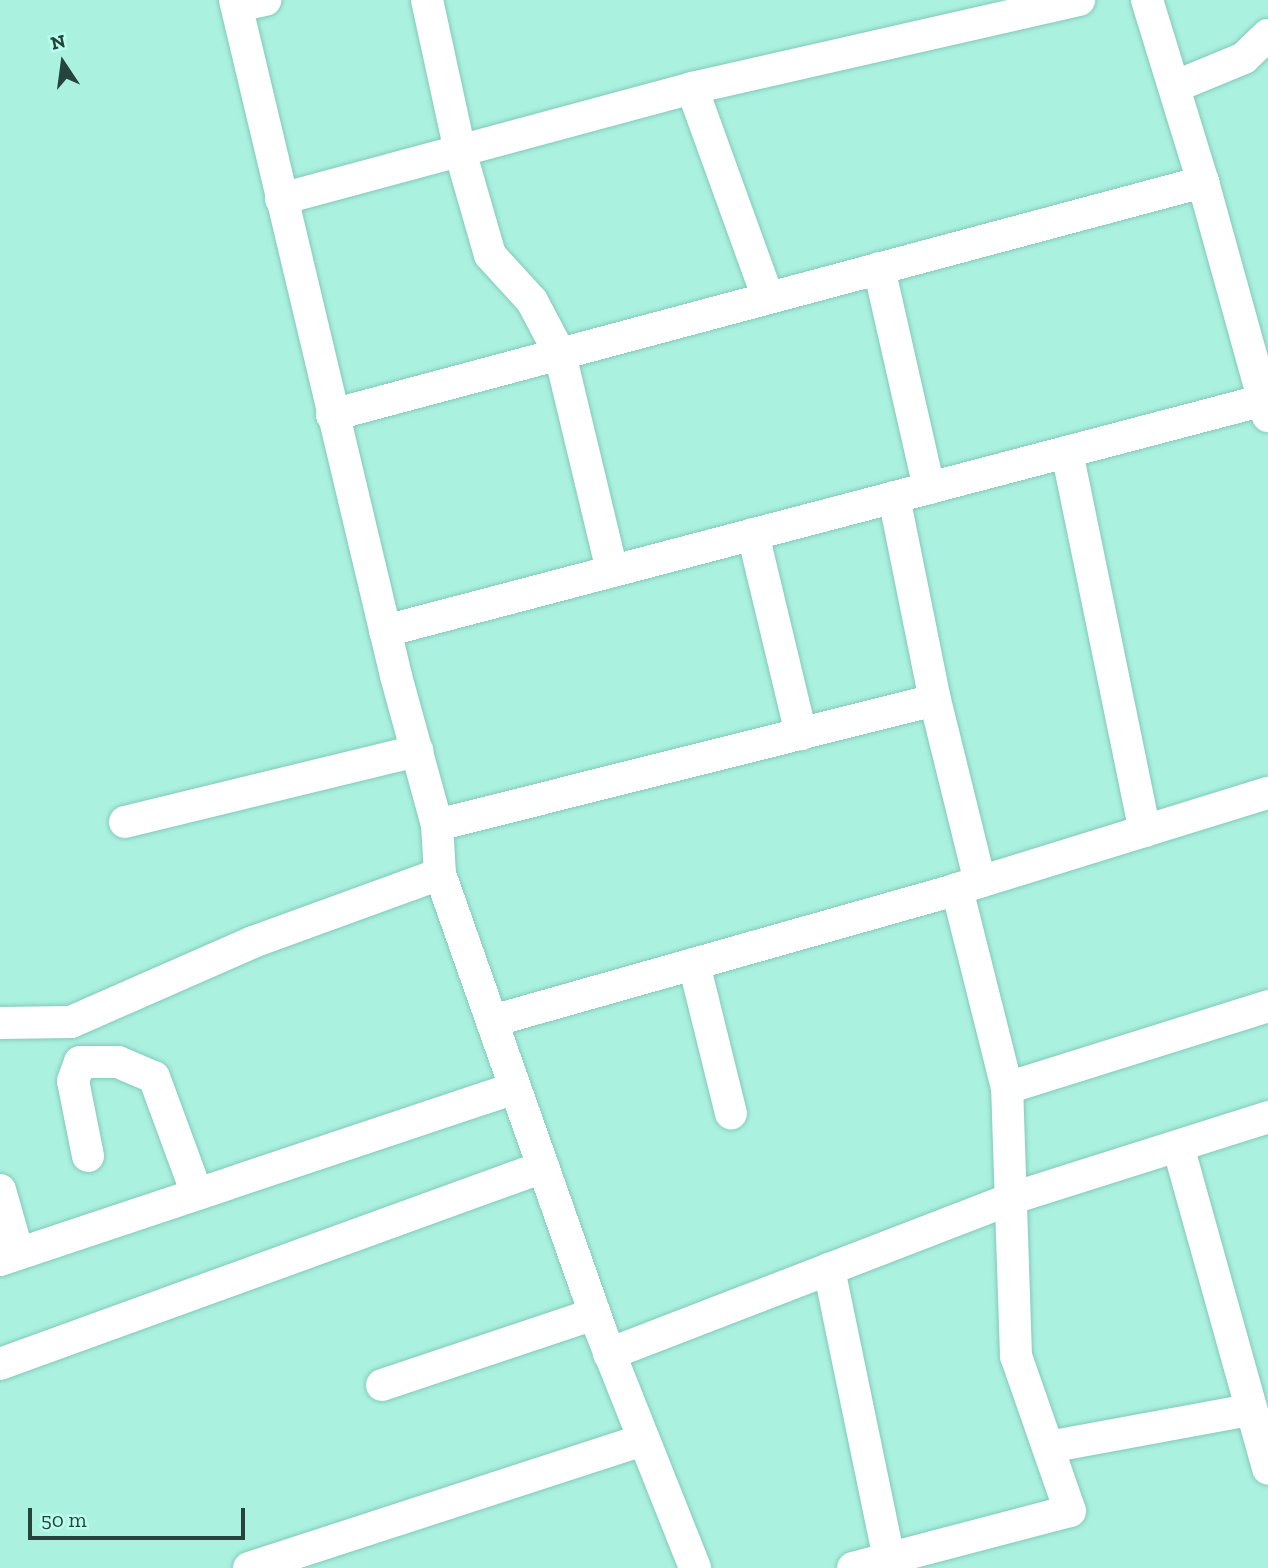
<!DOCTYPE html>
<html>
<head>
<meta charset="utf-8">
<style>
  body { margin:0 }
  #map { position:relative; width:1268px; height:1568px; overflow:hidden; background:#abf1e0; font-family:"Zilla Slab",serif }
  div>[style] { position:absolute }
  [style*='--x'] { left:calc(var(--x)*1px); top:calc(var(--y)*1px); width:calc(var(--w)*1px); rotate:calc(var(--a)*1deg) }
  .roads { filter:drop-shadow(0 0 2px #84c9b9) drop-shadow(0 0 2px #84c9b9) }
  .minor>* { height:32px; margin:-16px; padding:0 16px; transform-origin:16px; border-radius:16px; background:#fff }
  span { translate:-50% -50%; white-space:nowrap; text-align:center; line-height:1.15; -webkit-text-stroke:7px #b8ffed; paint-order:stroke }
  .north { position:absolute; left:28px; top:28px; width:70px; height:70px; -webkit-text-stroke:5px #b8ffed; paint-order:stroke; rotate:347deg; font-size:19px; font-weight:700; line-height:28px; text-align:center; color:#26433c }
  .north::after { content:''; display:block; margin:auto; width:24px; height:32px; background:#26433c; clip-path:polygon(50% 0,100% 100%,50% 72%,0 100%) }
  .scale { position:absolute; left:28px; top:1508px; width:217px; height:32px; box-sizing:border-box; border:4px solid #26433c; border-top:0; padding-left:9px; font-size:21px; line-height:24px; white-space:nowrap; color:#26433c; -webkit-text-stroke:5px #b8ffed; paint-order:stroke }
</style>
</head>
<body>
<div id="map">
  <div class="roads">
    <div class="minor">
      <i style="--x:235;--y:0;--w:695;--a:76.6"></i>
      <i style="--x:396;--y:676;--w:155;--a:74.6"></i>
      <i style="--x:437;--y:825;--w:49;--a:86.5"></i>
      <i style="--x:440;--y:874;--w:482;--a:70.6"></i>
      <i style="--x:600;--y:1329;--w:257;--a:68.3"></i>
      <i style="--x:427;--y:0;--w:155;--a:77.7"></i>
      <i style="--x:460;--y:151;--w:108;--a:73.9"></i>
      <i style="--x:490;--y:255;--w:62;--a:47.6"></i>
      <i style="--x:532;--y:301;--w:60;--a:62.2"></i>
      <i style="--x:560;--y:354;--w:223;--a:76.5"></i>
      <i style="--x:1147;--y:0;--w:190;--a:72.9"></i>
      <i style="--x:1203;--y:182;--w:243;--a:74.5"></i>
      <i style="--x:237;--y:6;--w:29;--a:-12"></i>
      <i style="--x:1174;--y:87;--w:76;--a:-22.5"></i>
      <i style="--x:1244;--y:58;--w:33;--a:-44"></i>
      <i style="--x:692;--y:88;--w:223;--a:70.1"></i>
      <i style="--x:281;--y:199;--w:426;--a:-15.1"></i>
      <i style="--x:692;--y:88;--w:397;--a:-12.8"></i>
      <i style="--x:879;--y:268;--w:226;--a:77.2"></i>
      <i style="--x:332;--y:415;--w:902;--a:-14.98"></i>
      <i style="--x:1067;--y:452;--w:387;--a:78.4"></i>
      <i style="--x:894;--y:497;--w:207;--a:78.6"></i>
      <i style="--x:935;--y:700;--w:187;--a:76.1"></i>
      <i style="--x:753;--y:534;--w:206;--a:76.5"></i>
      <i style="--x:385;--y:631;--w:913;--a:-14.72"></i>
      <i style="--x:125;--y:822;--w:301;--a:-13.7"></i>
      <i style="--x:437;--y:825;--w:513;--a:-14.09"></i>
      <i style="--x:694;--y:964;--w:154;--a:76.1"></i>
      <i style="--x:492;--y:1021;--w:483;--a:-15.8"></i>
      <i style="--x:957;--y:889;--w:325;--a:-17.2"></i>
      <i style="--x:0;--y:1023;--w:71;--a:-0.8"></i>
      <i style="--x:71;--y:1022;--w:199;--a:-23.7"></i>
      <i style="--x:253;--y:942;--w:199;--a:-20"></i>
      <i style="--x:1007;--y:1088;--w:274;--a:-17.4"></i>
      <i style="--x:1178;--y:1146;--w:335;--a:74.4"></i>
      <i style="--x:88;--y:1156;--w:76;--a:-101.3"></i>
      <i style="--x:73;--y:1081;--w:20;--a:-70"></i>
      <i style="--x:80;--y:1062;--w:38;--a:0"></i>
      <i style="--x:118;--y:1062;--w:39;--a:23"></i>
      <i style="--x:154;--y:1077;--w:125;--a:69.8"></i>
      <i style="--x:0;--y:1190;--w:66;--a:74.1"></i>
      <i style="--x:0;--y:1260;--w:543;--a:-18.47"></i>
      <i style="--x:829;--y:1269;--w:296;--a:78.3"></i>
      <i style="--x:609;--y:1354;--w:433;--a:-21.1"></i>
      <i style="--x:1013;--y:1198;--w:268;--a:-17.6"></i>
      <i style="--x:0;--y:1364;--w:578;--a:-19.94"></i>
      <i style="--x:382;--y:1385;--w:224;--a:-18.5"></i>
      <i style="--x:1048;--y:1447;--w:205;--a:-10.4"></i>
      <i style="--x:249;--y:1568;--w:415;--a:-18"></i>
      <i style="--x:853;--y:1568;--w:224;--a:-14.7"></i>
      <i style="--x:1070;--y:1511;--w:164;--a:-109.2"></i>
      <i style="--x:1016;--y:1356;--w:268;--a:-91.9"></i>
      <i style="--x:1007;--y:1088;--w:205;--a:-104.1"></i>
    </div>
  </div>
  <div class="north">N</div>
  <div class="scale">50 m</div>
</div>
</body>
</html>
